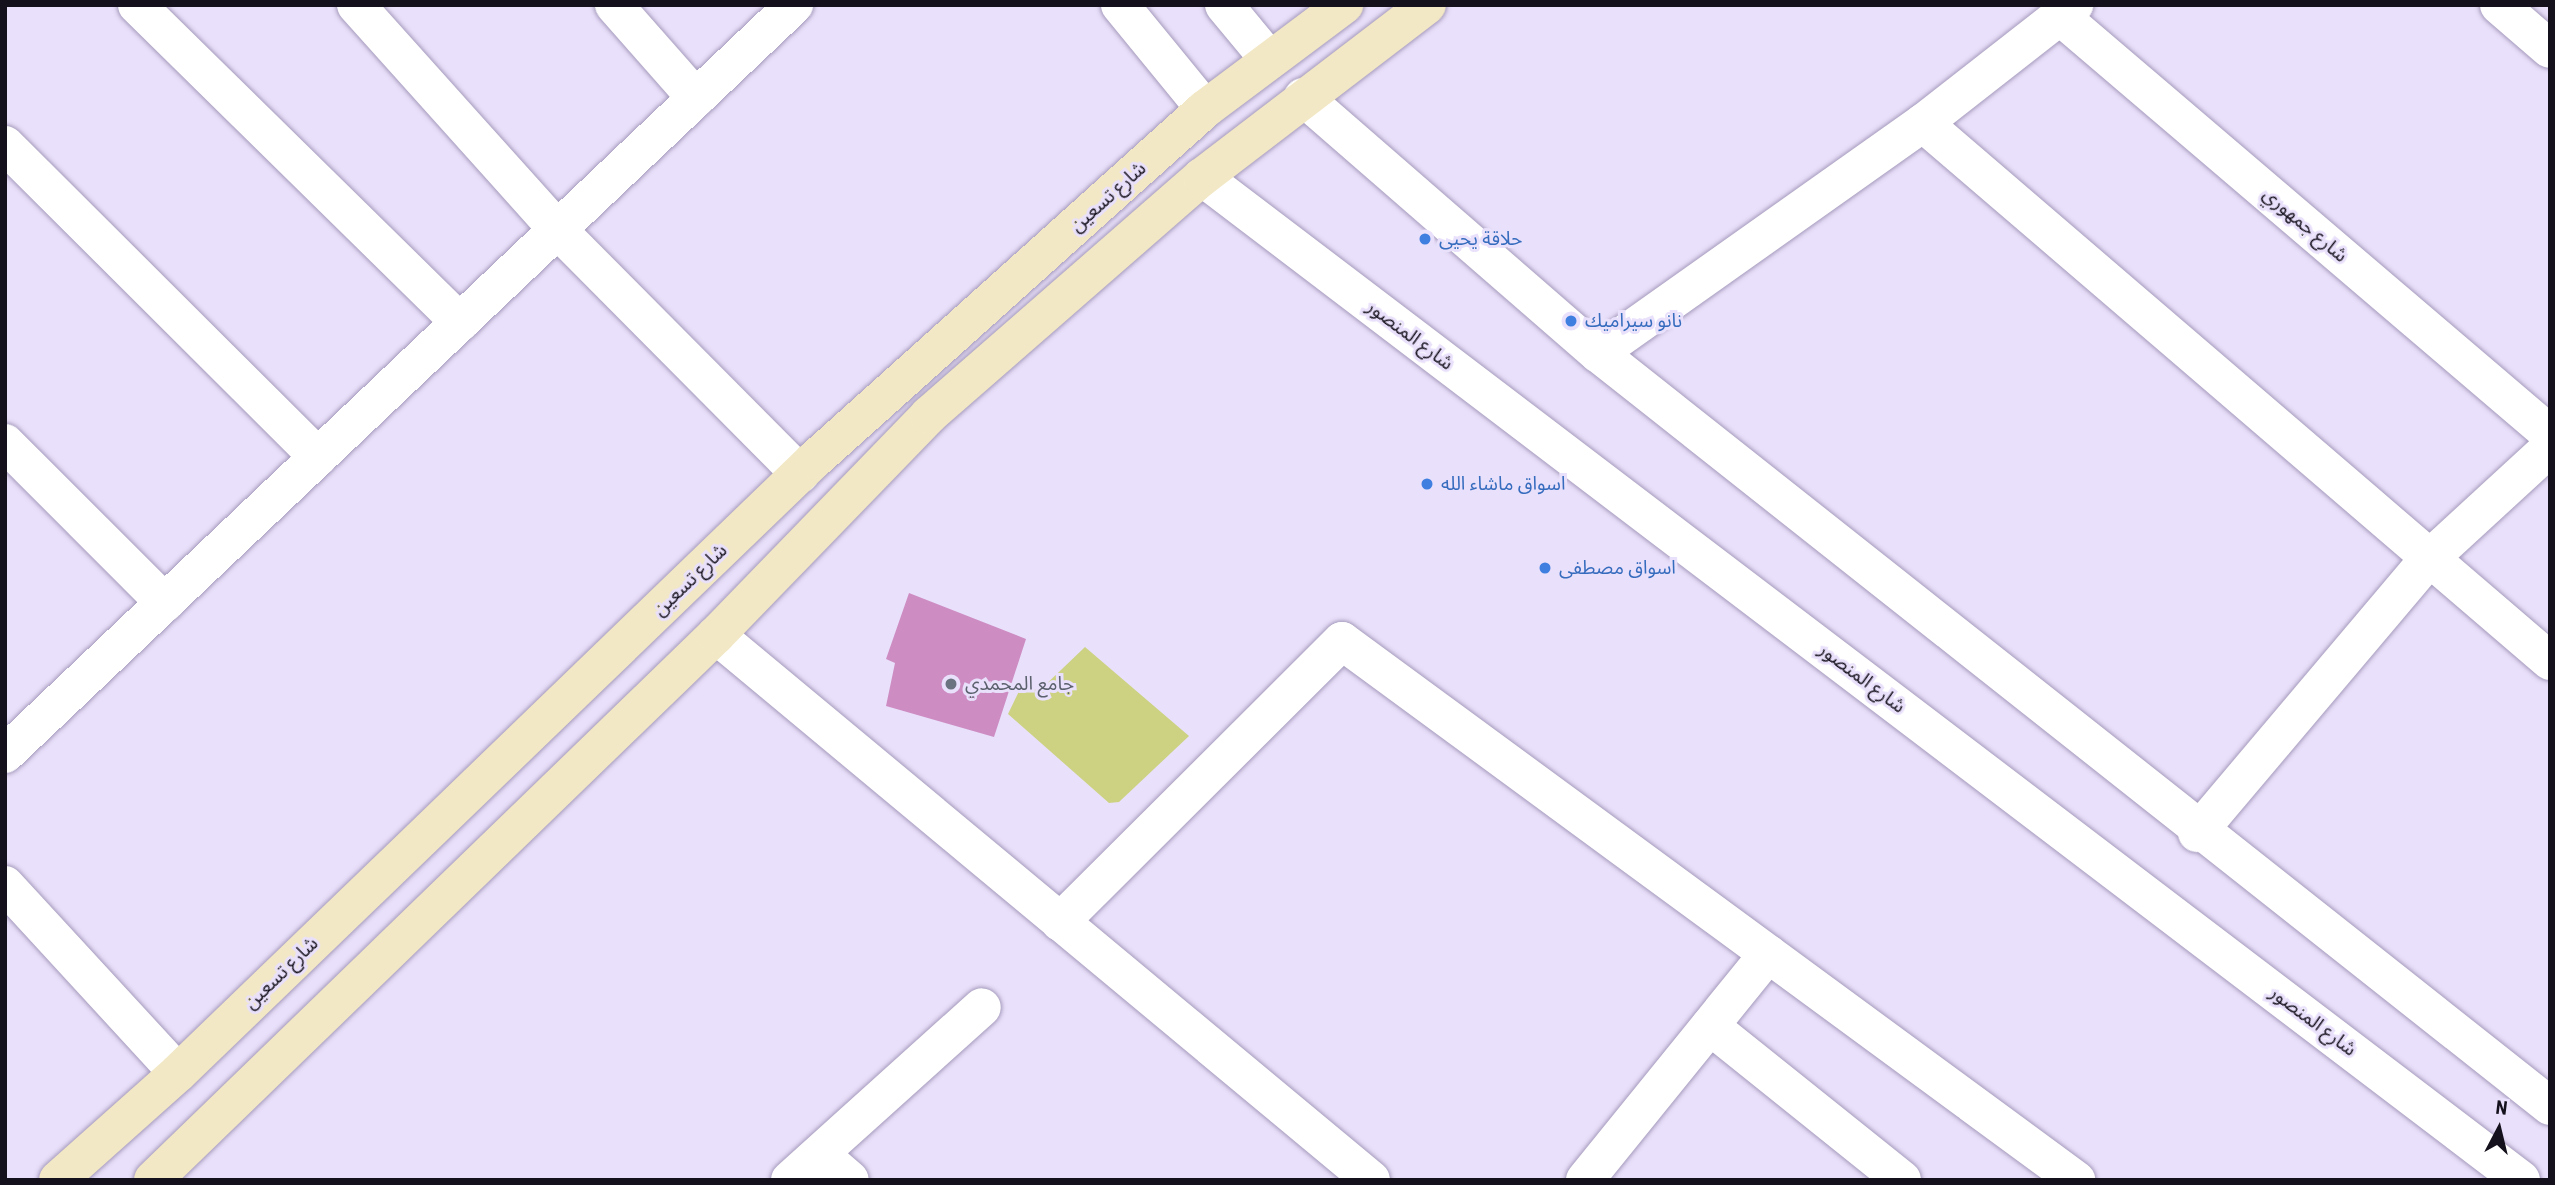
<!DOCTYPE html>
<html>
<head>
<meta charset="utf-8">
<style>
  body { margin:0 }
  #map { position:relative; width:2555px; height:1185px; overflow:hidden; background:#e9e0fb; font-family:"Roboto Condensed","Noto Sans Arabic",sans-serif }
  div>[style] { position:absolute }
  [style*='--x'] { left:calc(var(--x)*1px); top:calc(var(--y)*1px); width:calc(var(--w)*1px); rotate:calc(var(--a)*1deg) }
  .green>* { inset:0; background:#ccd282 }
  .building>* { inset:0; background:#cd8dc3 }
  .roads { filter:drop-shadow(0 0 2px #a59abb) drop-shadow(0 0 2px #a59abb) }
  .minor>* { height:38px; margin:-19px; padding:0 19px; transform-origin:19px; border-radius:19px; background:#fff }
  .tertiary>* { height:38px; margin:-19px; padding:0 19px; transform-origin:19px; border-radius:19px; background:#fff }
  .secondary>* { height:38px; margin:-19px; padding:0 19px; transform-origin:19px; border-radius:19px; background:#f2e8c6 }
  .dots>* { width:19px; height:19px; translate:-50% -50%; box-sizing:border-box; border:4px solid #e9e0fb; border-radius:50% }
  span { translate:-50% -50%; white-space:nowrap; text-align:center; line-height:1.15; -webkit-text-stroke:6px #e9e0fb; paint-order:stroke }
  .street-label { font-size:19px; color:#15111c }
  .shop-label { font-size:19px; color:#366cbe }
  .left { translate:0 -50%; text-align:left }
  .worship-label { font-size:19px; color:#5b616d }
  .frame { position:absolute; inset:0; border:7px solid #15111c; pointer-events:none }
  .north { position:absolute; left:2464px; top:1094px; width:70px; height:70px; -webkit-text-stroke:5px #e9e0fb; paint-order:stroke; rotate:7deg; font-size:19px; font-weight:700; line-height:28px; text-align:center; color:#15111c }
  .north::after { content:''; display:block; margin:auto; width:24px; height:32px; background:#15111c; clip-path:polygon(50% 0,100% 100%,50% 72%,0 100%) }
</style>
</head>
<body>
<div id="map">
  <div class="green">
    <i style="clip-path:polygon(1085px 647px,1189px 736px,1119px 802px,1109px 803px,1008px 714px,1022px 685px,1039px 691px)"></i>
  </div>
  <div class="building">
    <i style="clip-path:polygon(909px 593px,1026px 639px,994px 737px,886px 706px,895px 663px,886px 659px)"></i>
  </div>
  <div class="roads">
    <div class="minor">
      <i style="--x:137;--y:5;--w:453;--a:44.5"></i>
      <i style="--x:356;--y:5;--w:301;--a:48.1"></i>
      <i style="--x:557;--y:229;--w:345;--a:45.2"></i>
      <i style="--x:614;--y:5;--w:124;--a:48.6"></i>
      <i style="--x:2499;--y:5;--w:67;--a:40.8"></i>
      <i style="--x:2060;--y:16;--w:644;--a:40.47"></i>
      <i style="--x:1923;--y:123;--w:826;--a:40.63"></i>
      <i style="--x:5;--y:145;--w:442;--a:44.9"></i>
      <i style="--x:1598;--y:353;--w:398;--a:-35.3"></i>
      <i style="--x:1923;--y:123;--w:192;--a:-38"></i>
      <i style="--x:5;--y:443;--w:226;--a:45"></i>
      <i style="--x:716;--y:635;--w:852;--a:39.76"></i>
      <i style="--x:5;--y:754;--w:1088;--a:-43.51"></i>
      <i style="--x:2197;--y:833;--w:358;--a:-49.8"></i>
      <i style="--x:2428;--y:560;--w:166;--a:-42.6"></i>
      <i style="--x:5;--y:885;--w:255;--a:47.4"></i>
      <i style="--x:1060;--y:922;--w:398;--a:-44.9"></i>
      <i style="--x:1342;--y:641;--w:911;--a:36.29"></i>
      <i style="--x:1710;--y:1026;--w:246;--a:38.7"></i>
      <i style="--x:821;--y:1155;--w:38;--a:41"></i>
      <i style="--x:790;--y:1180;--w:258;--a:-42"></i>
      <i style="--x:1585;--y:1180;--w:291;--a:-51"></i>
    </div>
    <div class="tertiary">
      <i style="--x:1120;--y:5;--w:134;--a:50.7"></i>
      <i style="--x:1224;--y:5;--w:69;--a:50.3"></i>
      <i style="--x:1303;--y:97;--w:391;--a:41"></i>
      <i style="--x:1598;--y:353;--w:1214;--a:38.34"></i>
      <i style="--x:1202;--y:177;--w:1657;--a:37.25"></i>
    </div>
    <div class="secondary">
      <i style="--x:58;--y:1180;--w:161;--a:-41.7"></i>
      <i style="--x:178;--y:1073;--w:883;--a:-43.95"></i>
      <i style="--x:814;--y:460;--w:525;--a:-41.91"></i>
      <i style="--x:1205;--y:109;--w:174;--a:-36.8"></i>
      <i style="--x:153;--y:1180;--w:784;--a:-44.07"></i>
      <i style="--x:716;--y:635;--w:306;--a:-45.9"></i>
      <i style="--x:929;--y:415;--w:362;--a:-41.1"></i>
      <i style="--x:1202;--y:177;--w:283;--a:-37.4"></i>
    </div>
  </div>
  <div class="dots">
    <i style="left:1425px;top:239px;background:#3f7fe0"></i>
    <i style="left:1571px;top:321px;background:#3f7fe0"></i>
    <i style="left:1427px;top:484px;background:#3f7fe0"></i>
    <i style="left:1545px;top:568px;background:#3f7fe0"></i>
    <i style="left:951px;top:684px;background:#6b7280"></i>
  </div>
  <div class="street-label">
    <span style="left:1108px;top:197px;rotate:-42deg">شارع تسعين</span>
    <span style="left:2305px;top:225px;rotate:40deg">شارع جمهوري</span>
    <span style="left:1410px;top:335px;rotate:37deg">شارع المنصور</span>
    <span style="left:690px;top:580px;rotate:-44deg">شارع تسعين</span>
    <span style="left:1862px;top:678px;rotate:37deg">شارع المنصور</span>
    <span style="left:281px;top:973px;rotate:-44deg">شارع تسعين</span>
    <span style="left:2313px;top:1021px;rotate:37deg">شارع المنصور</span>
  </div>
  <div class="shop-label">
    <span class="left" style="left:1439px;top:239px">حلاقة يحيى</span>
    <span class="left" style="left:1585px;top:321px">نانو سيراميك</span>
    <span class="left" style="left:1441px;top:484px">اسواق ماشاء الله</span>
    <span class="left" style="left:1559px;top:568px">اسواق مصطفى</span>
  </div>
  <div class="worship-label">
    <span class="left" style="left:965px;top:684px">جامع المحمدي</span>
  </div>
  <div class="frame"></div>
  <div class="north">N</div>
</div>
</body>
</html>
